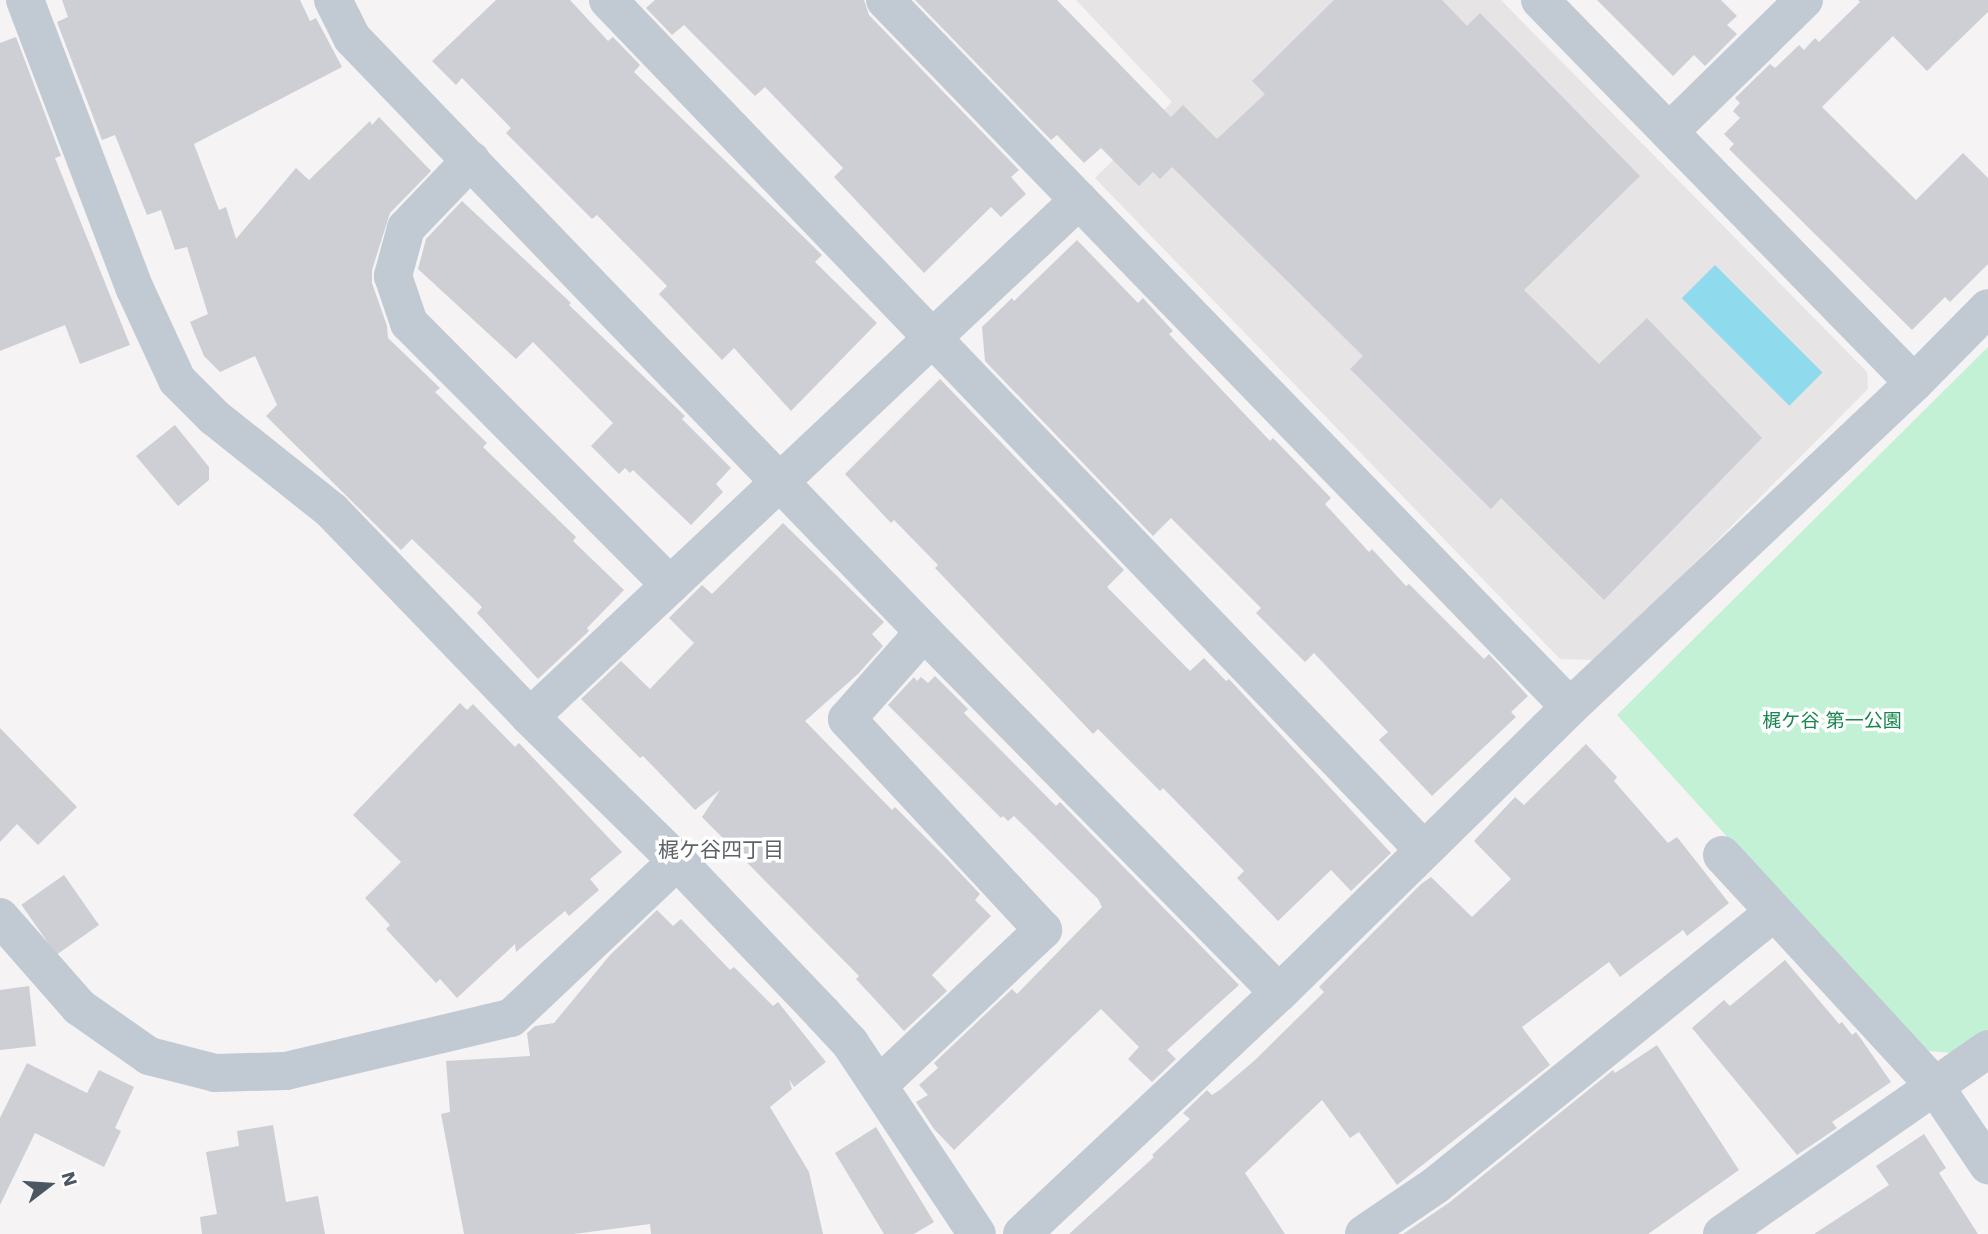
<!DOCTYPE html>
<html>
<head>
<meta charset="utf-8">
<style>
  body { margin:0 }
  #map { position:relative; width:1988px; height:1234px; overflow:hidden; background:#f5f3f3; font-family:"Work Sans","Noto Sans JP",sans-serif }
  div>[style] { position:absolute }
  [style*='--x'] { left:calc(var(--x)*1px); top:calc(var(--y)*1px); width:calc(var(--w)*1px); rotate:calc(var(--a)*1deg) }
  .education>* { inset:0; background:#e6e4e5 }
  .green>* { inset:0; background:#c3f1d5 }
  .water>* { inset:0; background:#90daee; transform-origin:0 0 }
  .building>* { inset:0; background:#cdcfd5; transform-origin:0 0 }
  .minor>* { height:38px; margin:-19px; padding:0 19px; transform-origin:19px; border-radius:19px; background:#c1cad2 }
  span { translate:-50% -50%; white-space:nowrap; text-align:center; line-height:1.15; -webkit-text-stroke:7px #fff; paint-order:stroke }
  .park-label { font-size:19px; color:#17864f }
  .neighbourhood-label { font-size:21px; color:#5f6368 }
  .north { position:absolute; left:14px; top:1150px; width:70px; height:70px; -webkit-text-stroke:5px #fff; paint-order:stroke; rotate:73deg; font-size:19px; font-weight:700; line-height:28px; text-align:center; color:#4a5661 }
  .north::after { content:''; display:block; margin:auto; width:24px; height:32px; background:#4a5661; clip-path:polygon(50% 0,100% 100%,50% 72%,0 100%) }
</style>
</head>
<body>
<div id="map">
  <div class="education">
    <i style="clip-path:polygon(1076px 0,1501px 0,1867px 372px,1868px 389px,1598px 660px,1560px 659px,1095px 178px,1172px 102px)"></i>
  </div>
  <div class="green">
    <i style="clip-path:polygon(1988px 347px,1988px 1030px,1952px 1053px,1920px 1050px,1617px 715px)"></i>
  </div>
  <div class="water">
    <i style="left:1715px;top:265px;width:152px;height:47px;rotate:45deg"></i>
  </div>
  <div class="building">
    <i style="clip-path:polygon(62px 0,300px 0,310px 21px,316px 18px,342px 67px,194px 144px,219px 210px,226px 207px,236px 239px,296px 168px,309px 180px,370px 121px,372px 125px,379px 117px,431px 171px,390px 213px,372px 270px,372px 283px,387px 326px,388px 338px,440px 388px,435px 392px,487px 443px,483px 447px,576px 537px,573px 541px,624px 590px,587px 628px,589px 631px,538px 679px,477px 613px,482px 607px,412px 539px,401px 550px,266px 416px,277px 405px,255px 356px,220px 372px,204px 356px,190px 322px,208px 314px,187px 247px,175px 250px,161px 210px,147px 215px,115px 135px,102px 140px,57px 22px,68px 17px)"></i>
    <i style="clip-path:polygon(496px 0,570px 0,608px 41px,613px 37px,640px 65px,634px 72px,822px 255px,815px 262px,877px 323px,791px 411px,734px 348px,722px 360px,659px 294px,667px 286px,597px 215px,592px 219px,506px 133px,511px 128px,462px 78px,456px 85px,432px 61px)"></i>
    <i style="clip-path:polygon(655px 0,864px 0,869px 15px,1019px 170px,1011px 177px,1026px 194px,1001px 217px,991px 207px,924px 273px,834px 177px,843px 168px,765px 87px,755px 96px,684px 25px,672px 35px,646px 8px)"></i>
    <i style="clip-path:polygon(915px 0,1057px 0,1171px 117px,1183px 105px,1217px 139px,1265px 94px,1252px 81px,1334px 0,1442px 0,1467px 26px,1480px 13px,1640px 176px,1524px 290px,1599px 364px,1647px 318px,1762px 438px,1604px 600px,1501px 498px,1491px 509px,1350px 369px,1363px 356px,1172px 167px,1160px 179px,1153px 172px,1139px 186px,1101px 148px,1084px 163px,1057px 135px,1051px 140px)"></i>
    <i style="clip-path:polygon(1597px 0,1721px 0,1737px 16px,1727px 25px,1737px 34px,1705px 66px,1694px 55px,1673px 76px)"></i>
    <i style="clip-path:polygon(1858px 0,1988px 0,1988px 12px,1927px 71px,1893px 36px,1822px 107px,1916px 200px,1963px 153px,1988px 178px,1988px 264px,1950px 302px,1945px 297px,1912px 330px,1729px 149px,1734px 144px,1724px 134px,1740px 118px,1733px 111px,1740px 103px,1735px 98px,1770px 64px,1775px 68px,1799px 45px,1804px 50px,1815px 38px,1819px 42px,1860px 2px)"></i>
    <i style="clip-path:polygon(16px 37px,61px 156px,55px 158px,130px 345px,80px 364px,65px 325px,0 351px,0 43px)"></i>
    <i style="clip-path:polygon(462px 201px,571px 303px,569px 305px,685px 416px,682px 419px,731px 468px,716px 484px,723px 492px,691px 525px,633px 470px,630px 473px,625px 468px,619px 474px,591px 446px,613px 423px,533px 342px,516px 359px,418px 269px,426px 239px)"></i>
    <i style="clip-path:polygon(1077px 240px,1138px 303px,1143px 298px,1173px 331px,1169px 334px,1270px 441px,1273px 438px,1331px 498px,1325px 504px,1369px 552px,1372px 549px,1406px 586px,1409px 584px,1484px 659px,1489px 654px,1528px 696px,1511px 712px,1516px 717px,1432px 796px,1379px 740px,1388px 732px,1314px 653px,1305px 662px,1256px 613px,1261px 608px,1171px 518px,1153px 536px,985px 361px,982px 327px,1012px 298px,1014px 301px)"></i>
    <i style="clip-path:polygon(940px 379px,1124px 570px,1107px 587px,1190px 671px,1204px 658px,1226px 681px,1229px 679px,1391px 853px,1351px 891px,1331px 870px,1278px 921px,1237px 878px,1244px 871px,1163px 788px,1160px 791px,1098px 729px,1093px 734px,935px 568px,938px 565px,894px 520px,891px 523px,845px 474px)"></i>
    <i style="clip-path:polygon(175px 425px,209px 467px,209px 480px,178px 506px,136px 456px)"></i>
    <i style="clip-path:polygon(783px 523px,884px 622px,872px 634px,883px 646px,858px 674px,805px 721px,892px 810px,895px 807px,946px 858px,980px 894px,975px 900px,991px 916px,932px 975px,947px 991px,904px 1031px,856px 979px,859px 976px,702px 817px,720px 790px,695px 810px,643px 756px,640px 758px,581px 699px,621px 661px,650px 689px,694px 643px,669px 618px,702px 585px,712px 594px)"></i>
    <i style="clip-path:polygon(935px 676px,968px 709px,964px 713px,1056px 806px,1060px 802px,1239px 985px,1167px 1050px,1176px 1059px,1152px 1082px,1128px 1059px,1139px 1047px,1101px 1009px,954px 1150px,934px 1129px,916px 1102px,928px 1095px,919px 1085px,938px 1068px,934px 1063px,1012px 989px,1017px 994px,1102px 907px,1098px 899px,1014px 816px,1008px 821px,1003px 816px,1001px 818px,888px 705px,914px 677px,917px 681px,921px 677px,928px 683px)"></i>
    <i style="clip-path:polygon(460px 703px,467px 710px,473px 704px,515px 747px,519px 743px,622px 852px,590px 879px,599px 890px,569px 916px,565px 911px,516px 952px,515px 944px,457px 998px,440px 979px,436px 983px,386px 929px,390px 925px,365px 898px,401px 862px,353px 815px)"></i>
    <i style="clip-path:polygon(0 728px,77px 807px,38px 845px,17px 824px,0 842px)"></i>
    <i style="clip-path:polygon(1586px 744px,1617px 777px,1614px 781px,1668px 843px,1677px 837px,1729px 903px,1687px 936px,1683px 930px,1620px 977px,1609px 962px,1522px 1027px,1550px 1065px,1397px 1185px,1359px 1132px,1350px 1138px,1322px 1100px,1245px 1173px,1285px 1234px,1069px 1234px,1154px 1157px,1152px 1155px,1190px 1119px,1183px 1113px,1207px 1090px,1212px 1095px,1221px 1089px,1254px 1061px,1324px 992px,1319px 987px,1421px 884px,1431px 877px,1472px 917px,1511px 879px,1474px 841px,1515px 797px,1524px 805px)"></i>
    <i style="left:64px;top:875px;width:61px;height:52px;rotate:55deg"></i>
    <i style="clip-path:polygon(657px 910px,673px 926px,681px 919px,730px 970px,734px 967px,773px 1006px,778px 1002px,826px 1062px,794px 1087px,789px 1079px,792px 1089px,770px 1107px,809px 1172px,823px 1234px,651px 1234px,650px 1224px,574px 1234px,464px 1234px,441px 1114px,450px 1112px,446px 1061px,530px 1056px,527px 1033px,535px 1026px,554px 1023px,610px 955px)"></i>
    <i style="clip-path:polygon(1785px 960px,1839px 1024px,1842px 1022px,1852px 1035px,1856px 1032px,1859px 1036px,1891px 1082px,1832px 1122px,1837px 1128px,1797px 1155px,1692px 1028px,1724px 1000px,1730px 1006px)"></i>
    <i style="clip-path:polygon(29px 986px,36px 1046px,0 1050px,0 990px)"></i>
    <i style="clip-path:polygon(1657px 1045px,1739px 1170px,1648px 1234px,1403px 1234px,1450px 1202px,1613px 1070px,1615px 1073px)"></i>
    <i style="clip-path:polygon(27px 1063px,87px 1093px,99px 1070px,134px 1087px,115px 1128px,121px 1131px,104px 1167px,35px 1133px,0 1205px,0 1118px)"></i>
    <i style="clip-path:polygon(273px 1125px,286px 1202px,318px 1196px,325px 1234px,202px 1234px,200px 1217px,217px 1214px,206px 1152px,239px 1146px,237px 1131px)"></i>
    <i style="clip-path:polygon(876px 1127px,934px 1222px,914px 1234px,884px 1234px,835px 1153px)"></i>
    <i style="clip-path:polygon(1924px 1134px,1946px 1168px,1939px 1173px,1978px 1234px,1814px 1234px,1889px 1185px,1876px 1166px)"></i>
  </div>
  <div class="minor">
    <i style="--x:25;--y:0;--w:309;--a:69.2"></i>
    <i style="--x:135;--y:289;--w:100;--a:65.2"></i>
    <i style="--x:177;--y:380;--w:52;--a:45"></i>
    <i style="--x:214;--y:417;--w:151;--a:38.5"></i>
    <i style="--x:332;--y:511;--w:286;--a:46.1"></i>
    <i style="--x:530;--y:717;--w:206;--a:44.4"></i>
    <i style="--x:677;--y:861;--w:211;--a:46.3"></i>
    <i style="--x:823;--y:1014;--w:40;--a:47"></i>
    <i style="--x:850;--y:1043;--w:229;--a:56.4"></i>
    <i style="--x:333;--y:0;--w:42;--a:63.4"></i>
    <i style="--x:352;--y:38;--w:825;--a:46.08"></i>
    <i style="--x:924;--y:632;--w:506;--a:45.48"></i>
    <i style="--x:608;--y:0;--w:1178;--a:46.17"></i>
    <i style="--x:885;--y:0;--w:984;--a:45.91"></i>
    <i style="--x:1540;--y:0;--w:535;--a:45.68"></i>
    <i style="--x:1669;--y:132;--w:189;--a:-44.4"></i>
    <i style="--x:471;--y:160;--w:94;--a:133.7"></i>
    <i style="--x:406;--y:228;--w:50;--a:105.2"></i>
    <i style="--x:393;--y:276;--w:50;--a:71.2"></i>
    <i style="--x:409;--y:323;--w:370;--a:45.1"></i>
    <i style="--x:530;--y:717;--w:754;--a:-43.28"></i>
    <i style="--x:1722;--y:855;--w:313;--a:47.3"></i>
    <i style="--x:1934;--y:1085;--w:97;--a:56"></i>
    <i style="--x:0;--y:917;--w:120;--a:48.7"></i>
    <i style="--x:79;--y:1007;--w:85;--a:35"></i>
    <i style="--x:149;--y:1056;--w:68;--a:14.4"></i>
    <i style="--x:215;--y:1073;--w:71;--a:-1.6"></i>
    <i style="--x:286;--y:1071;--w:231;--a:-13.3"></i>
    <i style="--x:511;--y:1018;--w:228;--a:-43.4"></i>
    <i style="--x:879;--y:1085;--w:226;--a:-43.4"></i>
    <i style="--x:1043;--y:930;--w:288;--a:-132.9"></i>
    <i style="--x:847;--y:719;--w:116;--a:-48.5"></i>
    <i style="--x:1022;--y:1234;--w:352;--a:-43.2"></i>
    <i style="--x:1279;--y:993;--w:408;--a:-44.5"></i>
    <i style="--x:1570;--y:707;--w:473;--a:-43.3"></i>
    <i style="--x:1914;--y:383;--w:105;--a:-45.4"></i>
    <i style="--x:1364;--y:1234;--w:87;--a:-34.2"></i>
    <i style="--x:1436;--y:1185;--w:433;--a:-38.9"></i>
    <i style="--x:1722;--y:1234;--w:324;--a:-34.8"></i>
  </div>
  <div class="park-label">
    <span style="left:1832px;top:721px">梶ケ谷 第一公園</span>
  </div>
  <div class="neighbourhood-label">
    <span style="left:721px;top:850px">梶ケ谷四丁目</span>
  </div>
  <div class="north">N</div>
</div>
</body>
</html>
